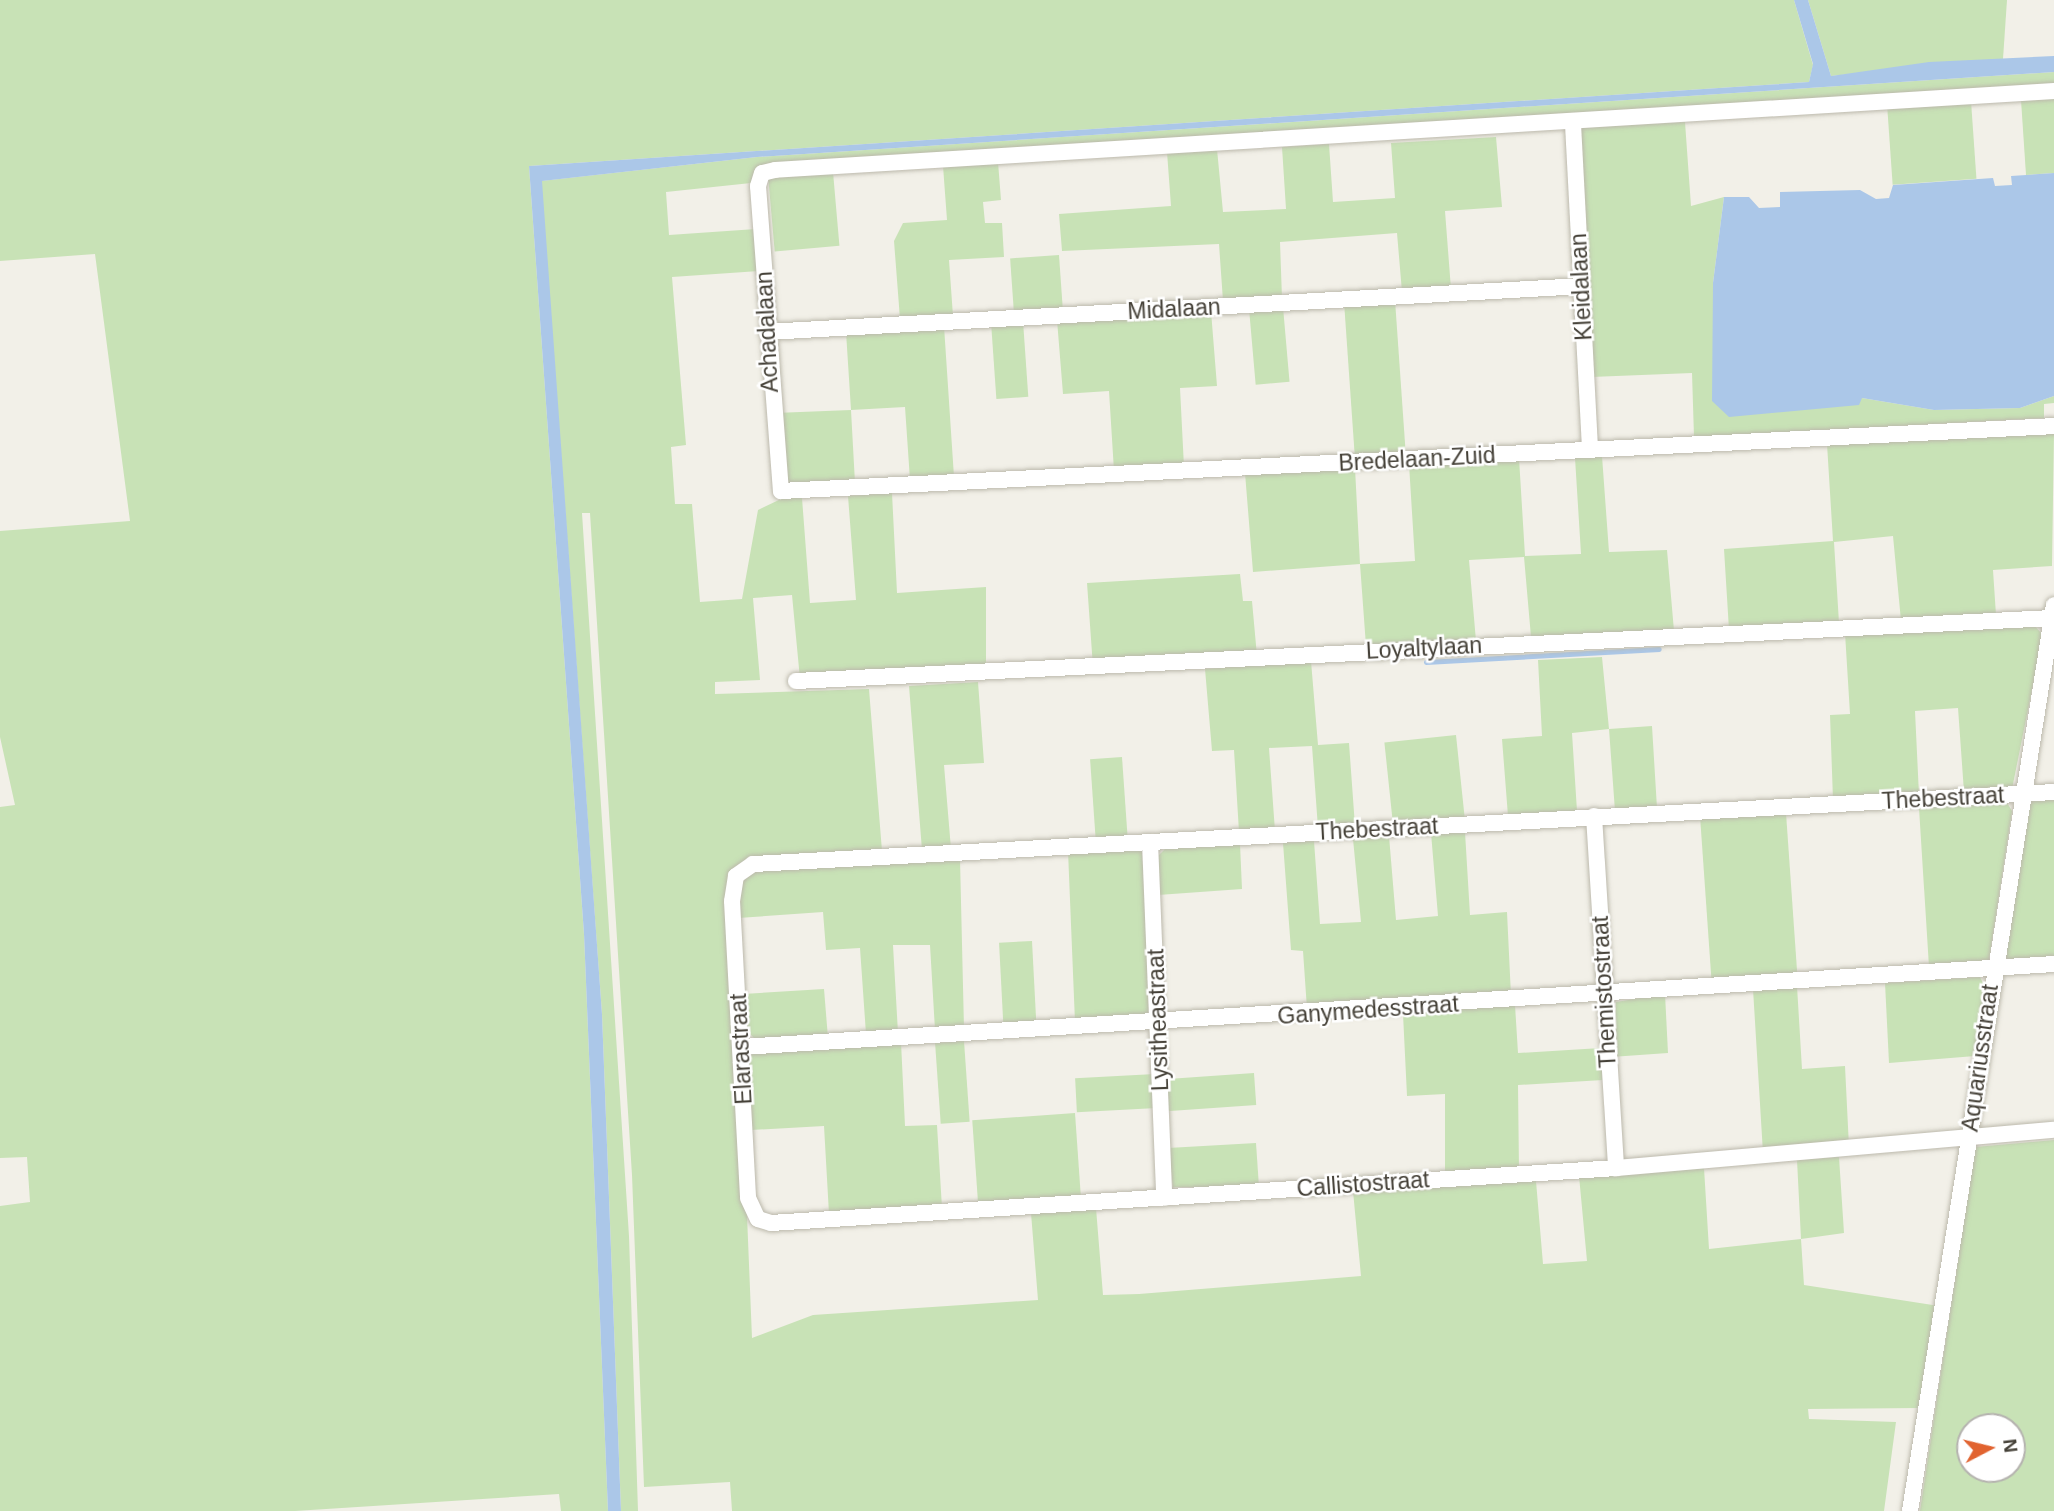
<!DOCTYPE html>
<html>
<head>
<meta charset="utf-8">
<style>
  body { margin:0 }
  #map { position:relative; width:2054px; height:1511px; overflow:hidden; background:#f2f0e8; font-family:Arial,sans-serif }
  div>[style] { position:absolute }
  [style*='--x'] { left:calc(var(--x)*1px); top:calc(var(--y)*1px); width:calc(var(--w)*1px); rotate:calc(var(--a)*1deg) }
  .green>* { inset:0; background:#c8e2b6; transform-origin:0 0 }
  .water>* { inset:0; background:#abc7e8 }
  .stream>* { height:4.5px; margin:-2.25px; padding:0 2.25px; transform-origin:2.25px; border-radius:2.25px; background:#abc7e8 }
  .roads { filter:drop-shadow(0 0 2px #bcb9ac) drop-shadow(0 0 2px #bcb9ac) }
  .minor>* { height:16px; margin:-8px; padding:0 8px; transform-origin:8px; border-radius:8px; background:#fff }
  span { translate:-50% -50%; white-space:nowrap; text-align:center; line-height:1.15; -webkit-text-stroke:5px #fff; paint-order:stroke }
  .street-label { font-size:23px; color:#454138 }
  .north { position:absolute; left:1956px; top:1413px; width:70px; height:70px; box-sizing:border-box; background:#fff; border:2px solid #b5b3af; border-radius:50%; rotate:83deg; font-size:19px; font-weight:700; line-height:28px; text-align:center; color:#454138 }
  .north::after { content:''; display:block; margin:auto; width:24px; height:32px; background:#e16330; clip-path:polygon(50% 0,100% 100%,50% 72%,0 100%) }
</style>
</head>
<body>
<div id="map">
  <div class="green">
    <i style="clip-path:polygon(0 0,1794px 0,1813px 65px,1809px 82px,529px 166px,584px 934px,608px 1511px,561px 1511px,559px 1494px,295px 1511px,0 1511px,0 1206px,30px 1202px,27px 1157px,0 1158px,0 807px,15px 805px,0 737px,0 531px,130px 521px,95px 254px,0 261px)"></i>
    <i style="clip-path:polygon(1808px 0,2007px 0,2003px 59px,1831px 76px)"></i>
    <i style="clip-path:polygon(2054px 72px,2054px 85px,755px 169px,751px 183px,666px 192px,669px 235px,756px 229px,759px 271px,672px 277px,686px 445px,671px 447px,675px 504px,692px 504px,700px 602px,742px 599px,758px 510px,783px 498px,802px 498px,810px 603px,856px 600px,848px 496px,892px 493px,897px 593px,986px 587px,986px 667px,800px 679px,792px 595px,753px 598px,760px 680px,715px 682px,715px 694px,869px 689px,882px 851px,733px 871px,752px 1338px,813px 1315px,1038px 1300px,1031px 1213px,1096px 1208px,1103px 1295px,1139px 1294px,1361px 1276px,1353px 1191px,1536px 1181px,1543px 1264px,1587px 1261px,1579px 1176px,1704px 1168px,1709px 1249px,1801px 1239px,1797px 1160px,1839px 1157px,1844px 1233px,1801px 1239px,1804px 1285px,1939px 1306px,1919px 1408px,1808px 1409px,1809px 1419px,1896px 1422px,1884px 1511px,732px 1511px,730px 1482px,644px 1487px,632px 1175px,590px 513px,582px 513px,629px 1236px,638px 1511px,621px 1511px,602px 1014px,541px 181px,757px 157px)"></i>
    <i style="clip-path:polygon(2054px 98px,2054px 173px,2026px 175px,2021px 100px)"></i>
    <i style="left:1971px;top:101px;width:78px;height:84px;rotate:86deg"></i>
    <i style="clip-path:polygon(1685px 122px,1691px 206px,1724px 197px,1713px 283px,1862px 398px,1934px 410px,2020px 408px,2054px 396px,2054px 403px,2044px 404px,2044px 418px,1694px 437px,1692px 373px,1591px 377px,1578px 128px)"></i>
    <i style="clip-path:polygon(1496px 137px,1502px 207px,1445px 211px,1451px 289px,1402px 292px,1397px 233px,1280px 242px,1282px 298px,1223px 301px,1219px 244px,1062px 251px,1059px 214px,1171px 206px,1167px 152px,1217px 149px,1223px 212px,1286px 209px,1282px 147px,1329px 144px,1333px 202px,1395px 198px,1391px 143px)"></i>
    <i style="clip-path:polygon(998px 162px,1001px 200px,983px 202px,985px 223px,1002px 223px,1004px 257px,949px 260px,953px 316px,900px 319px,894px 241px,903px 223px,947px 220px,943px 166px)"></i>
    <i style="left:833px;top:172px;width:74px;height:65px;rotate:85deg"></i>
    <i style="left:1059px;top:255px;width:54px;height:49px;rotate:86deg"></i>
    <i style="left:1395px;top:300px;width:154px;height:51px;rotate:86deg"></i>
    <i style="left:1283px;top:307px;width:75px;height:34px;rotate:85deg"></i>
    <i style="clip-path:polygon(1211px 311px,1217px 386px,1180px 388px,1184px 467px,1114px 471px,1109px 391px,1063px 394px,1057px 320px)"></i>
    <i style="left:1023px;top:321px;width:76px;height:32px;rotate:86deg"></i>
    <i style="clip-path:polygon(944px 326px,954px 477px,910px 480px,905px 407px,851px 410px,855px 483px,789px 484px,781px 477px,775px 413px,851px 410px,846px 332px)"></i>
    <i style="clip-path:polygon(2054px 432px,2052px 566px,1993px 570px,1996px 615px,1901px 621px,1893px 536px,1834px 542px,1839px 623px,1729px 630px,1724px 549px,1833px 541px,1827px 444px)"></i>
    <i style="clip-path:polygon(1602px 456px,1609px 552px,1667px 550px,1674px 631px,1531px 637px,1524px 557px,1469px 560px,1476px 641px,1366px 646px,1360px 564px,1253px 572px,1245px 473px,1355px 468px,1360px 564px,1415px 561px,1409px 464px,1519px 458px,1525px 556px,1581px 554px,1575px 458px)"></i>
    <i style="clip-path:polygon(1240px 574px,1243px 601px,1252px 601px,1257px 656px,1093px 667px,1087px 583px)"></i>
    <i style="clip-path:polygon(2033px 624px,2043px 635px,2012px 789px,1964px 792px,1958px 708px,1915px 711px,1919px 795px,1833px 800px,1830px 715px,1850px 714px,1845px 633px)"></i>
    <i style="clip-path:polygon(1602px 657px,1609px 729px,1652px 726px,1657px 808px,1615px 811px,1609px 729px,1572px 733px,1577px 811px,1508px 816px,1502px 739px,1542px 736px,1538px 660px)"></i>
    <i style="clip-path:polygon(1311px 661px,1318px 745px,1349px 743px,1355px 826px,1318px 828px,1312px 746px,1269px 748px,1275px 831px,1239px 832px,1234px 750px,1212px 751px,1205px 669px)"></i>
    <i style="clip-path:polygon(978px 682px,984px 763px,944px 765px,951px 849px,922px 850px,909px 686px)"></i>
    <i style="left:1456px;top:735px;width:83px;height:72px;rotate:84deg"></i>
    <i style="left:1122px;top:757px;width:80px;height:32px;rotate:86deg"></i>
    <i style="clip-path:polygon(2054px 797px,2054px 960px,2004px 963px,2031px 799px)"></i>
    <i style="clip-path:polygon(2006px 801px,2012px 811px,1989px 960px,1929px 967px,1919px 808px)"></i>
    <i style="left:1786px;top:813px;width:164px;height:86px;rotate:86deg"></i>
    <i style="clip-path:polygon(1465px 832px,1470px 915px,1507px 912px,1511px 996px,1307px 1009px,1303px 951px,1291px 950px,1283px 843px,1314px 841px,1320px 924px,1361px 922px,1353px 839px,1389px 836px,1396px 920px,1438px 916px,1431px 833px)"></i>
    <i style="clip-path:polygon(1240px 844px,1242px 889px,1158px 895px,1158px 856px,1166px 848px)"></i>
    <i style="clip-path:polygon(1142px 850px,1152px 1010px,1148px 1019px,1075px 1022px,1068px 851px)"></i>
    <i style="clip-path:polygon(960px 859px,964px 1028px,935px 1030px,930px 945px,893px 945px,898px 1033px,866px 1034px,860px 948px,826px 950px,823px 912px,738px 918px,739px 882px,755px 869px)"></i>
    <i style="left:1032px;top:941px;width:84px;height:33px;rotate:87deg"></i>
    <i style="clip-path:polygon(1980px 977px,1985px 987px,1975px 1056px,1889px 1063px,1885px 983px)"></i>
    <i style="clip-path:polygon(1797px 986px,1802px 1069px,1845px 1066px,1849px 1147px,1763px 1153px,1753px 989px)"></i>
    <i style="clip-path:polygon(824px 989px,828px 1038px,756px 1040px,748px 1032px,743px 994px)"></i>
    <i style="clip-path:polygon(1665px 994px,1668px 1053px,1611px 1057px,1616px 1002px)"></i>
    <i style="clip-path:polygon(1515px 1005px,1518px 1053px,1601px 1048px,1603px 1080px,1518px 1085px,1519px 1171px,1445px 1176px,1445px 1094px,1407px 1096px,1403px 1014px)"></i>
    <i style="left:964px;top:1041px;width:81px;height:29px;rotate:86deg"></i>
    <i style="clip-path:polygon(901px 1042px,905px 1126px,937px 1125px,942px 1208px,829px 1214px,824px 1126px,751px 1130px,747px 1062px,754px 1052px)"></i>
    <i style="left:1254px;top:1073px;width:32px;height:90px;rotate:86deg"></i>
    <i style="left:1155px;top:1074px;width:34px;height:80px;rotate:87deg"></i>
    <i style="left:1075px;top:1113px;width:84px;height:103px;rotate:86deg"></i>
    <i style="clip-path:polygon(evenodd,2054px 1140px,2054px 1511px,1920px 1511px,1975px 1147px,2054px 1140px,1970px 1427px,2012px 1427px,2012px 1469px,1970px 1469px,1970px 1427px)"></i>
    <i style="clip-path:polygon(1256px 1143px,1259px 1187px,1173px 1187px,1168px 1148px)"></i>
  </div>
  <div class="water">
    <i style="clip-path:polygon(1794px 0,1808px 0,1831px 76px,1929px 62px,2054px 56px,2054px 72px,757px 157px,542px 181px,602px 1014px,621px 1511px,608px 1511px,584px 934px,529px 166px,1809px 82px,1813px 64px)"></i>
    <i style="clip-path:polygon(2054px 173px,2054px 396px,2020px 408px,1934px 410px,1862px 398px,1859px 405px,1729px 417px,1712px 401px,1713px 283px,1724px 197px,1749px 197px,1759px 208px,1780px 207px,1780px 192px,1860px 190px,1876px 199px,1889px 198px,1893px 185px,1993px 178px,1995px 186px,2012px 185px,2011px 176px)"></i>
  </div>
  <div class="stream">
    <i style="--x:1426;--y:662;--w:233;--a:-3.2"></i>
  </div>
  <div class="roads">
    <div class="minor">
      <i style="--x:2054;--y:91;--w:1281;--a:176.47"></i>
      <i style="--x:775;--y:170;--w:13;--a:167"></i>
      <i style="--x:762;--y:173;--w:14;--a:107"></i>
      <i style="--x:758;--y:186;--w:306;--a:85.7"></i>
      <i style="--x:781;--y:491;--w:1275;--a:-2.92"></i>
      <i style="--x:1573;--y:124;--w:326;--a:87"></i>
      <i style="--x:767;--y:332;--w:815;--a:-3.23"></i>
      <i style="--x:796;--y:681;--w:1260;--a:-2.87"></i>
      <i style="--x:2054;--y:792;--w:1303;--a:176.83"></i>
      <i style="--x:753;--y:864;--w:21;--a:145"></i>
      <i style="--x:736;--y:876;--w:25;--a:99"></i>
      <i style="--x:732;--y:901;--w:297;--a:86.9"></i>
      <i style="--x:748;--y:1198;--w:23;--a:65"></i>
      <i style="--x:758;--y:1219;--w:14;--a:17"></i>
      <i style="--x:771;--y:1223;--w:847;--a:-3.72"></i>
      <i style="--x:1616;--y:1168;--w:440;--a:-5"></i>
      <i style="--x:1594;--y:816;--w:353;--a:86.4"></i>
      <i style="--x:1150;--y:842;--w:356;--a:87.7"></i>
      <i style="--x:742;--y:1047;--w:1315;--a:-3.62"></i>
      <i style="--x:1910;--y:1511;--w:917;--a:-80.97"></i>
    </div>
  </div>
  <div class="street-label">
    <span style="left:1581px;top:287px;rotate:-93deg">Kleidalaan</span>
    <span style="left:1174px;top:309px;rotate:-3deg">Midalaan</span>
    <span style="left:767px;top:332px;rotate:-93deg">Achadalaan</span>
    <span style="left:1417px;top:459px;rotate:-3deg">Bredelaan-Zuid</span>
    <span style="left:1424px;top:648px;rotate:-3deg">Loyaltylaan</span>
    <span style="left:1943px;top:798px;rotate:-3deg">Thebestraat</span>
    <span style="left:1377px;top:829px;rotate:-3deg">Thebestraat</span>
    <span style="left:1604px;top:992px;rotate:-93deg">Themistostraat</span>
    <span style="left:1368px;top:1010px;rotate:-4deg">Ganymedesstraat</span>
    <span style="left:1158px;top:1020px;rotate:-92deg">Lysitheastraat</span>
    <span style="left:741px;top:1049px;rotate:-93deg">Elarastraat</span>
    <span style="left:1980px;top:1058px;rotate:-82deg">Aquariusstraat</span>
    <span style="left:1363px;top:1184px;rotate:-4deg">Callistostraat</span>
  </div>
  <div class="north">N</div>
</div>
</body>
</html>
